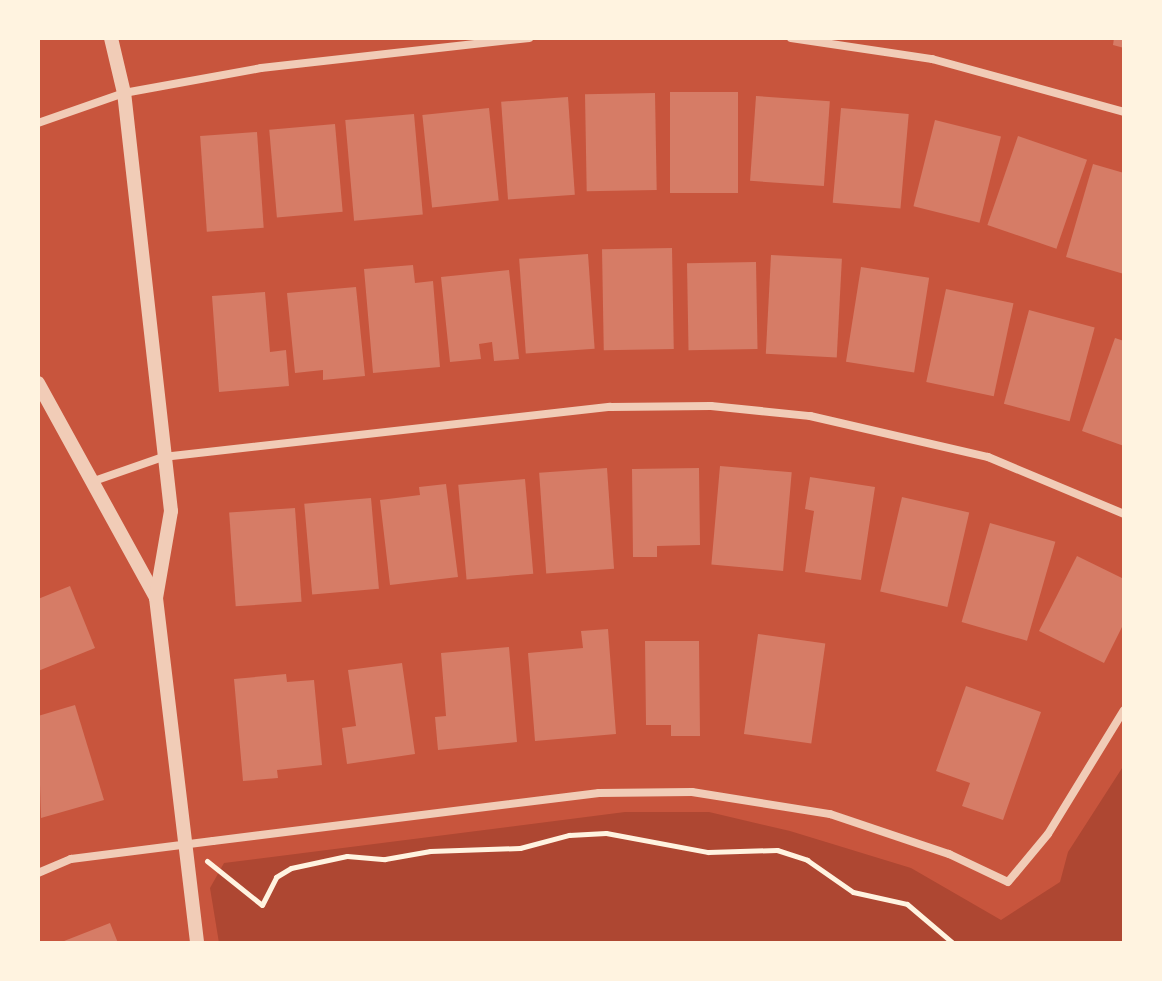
<!DOCTYPE html>
<html>
<head>
<meta charset="utf-8">
<style>
  body { margin:0 }
  #map { position:relative; width:1162px; height:981px; overflow:hidden; background:#c8553d; font-family:"Public Sans",sans-serif }
  div>[style] { position:absolute }
  [style*='--x'] { left:calc(var(--x)*1px); top:calc(var(--y)*1px); width:calc(var(--w)*1px); rotate:calc(var(--a)*1deg) }
  .green>* { inset:0; background:#ae4732 }
  .building>* { inset:0; background:#d67c66; transform-origin:0 0 }
  .path>* { height:5px; margin:-2.5px; padding:0 2.5px; transform-origin:2.5px; border-radius:2.5px; background:#fff3e0 }
  .minor>* { height:8px; margin:-4px; padding:0 4px; transform-origin:4px; border-radius:4px; background:#f1ccb7 }
  .tertiary>* { height:14px; margin:-7px; padding:0 7px; transform-origin:7px; border-radius:7px; background:#f1ccb7 }
  span { translate:-50% -50%; white-space:nowrap; text-align:center; line-height:1.15; -webkit-text-stroke:6px #fff3e0; paint-order:stroke }
  .frame { position:absolute; inset:0; border:40px solid #fff3e0; pointer-events:none }
</style>
</head>
<body>
<div id="map">
  <div class="green">
    <i style="clip-path:polygon(1124px 765px,1124px 943px,219px 943px,210px 888px,224px 863px,625px 812px,709px 812px,790px 831px,911px 868px,1001px 920px,1060px 882px,1068px 852px)"></i>
  </div>
  <div class="building">
    <i style="clip-path:polygon(1114px 38px,1124px 38px,1124px 48px,1113px 45px)"></i>
    <i style="left:670px;top:92px;width:68px;height:101px"></i>
    <i style="left:655px;top:93px;width:97px;height:70px;rotate:89deg"></i>
    <i style="left:756px;top:96px;width:74px;height:85px;rotate:4deg"></i>
    <i style="left:568px;top:97px;width:98px;height:67px;rotate:86deg"></i>
    <i style="left:489px;top:108px;width:93px;height:67px;rotate:84deg"></i>
    <i style="left:841px;top:108px;width:68px;height:95px;rotate:5deg"></i>
    <i style="left:414px;top:114px;width:101px;height:69px;rotate:85deg"></i>
    <i style="left:935px;top:120px;width:68px;height:89px;rotate:14deg"></i>
    <i style="left:335px;top:124px;width:88px;height:66px;rotate:85deg"></i>
    <i style="left:257px;top:132px;width:96px;height:57px;rotate:86deg"></i>
    <i style="left:1018px;top:136px;width:73px;height:94px;rotate:19deg"></i>
    <i style="clip-path:polygon(1093px 164px,1124px 173px,1124px 274px,1066px 257px)"></i>
    <i style="left:672px;top:248px;width:101px;height:70px;rotate:89deg"></i>
    <i style="left:588px;top:254px;width:95px;height:69px;rotate:86deg"></i>
    <i style="left:771px;top:255px;width:71px;height:99px;rotate:3deg"></i>
    <i style="left:756px;top:262px;width:87px;height:69px;rotate:89deg"></i>
    <i style="clip-path:polygon(413px 265px,415px 283px,433px 281px,440px 367px,373px 373px,364px 269px)"></i>
    <i style="left:861px;top:267px;width:69px;height:96px;rotate:9deg"></i>
    <i style="clip-path:polygon(509px 270px,519px 359px,494px 361px,492px 342px,479px 344px,481px 359px,450px 362px,441px 277px)"></i>
    <i style="clip-path:polygon(356px 287px,365px 376px,323px 380px,323px 370px,295px 373px,287px 293px)"></i>
    <i style="left:946px;top:289px;width:69px;height:95px;rotate:12deg"></i>
    <i style="clip-path:polygon(265px 292px,270px 352px,286px 350px,289px 386px,219px 392px,212px 296px)"></i>
    <i style="left:1029px;top:310px;width:68px;height:97px;rotate:15deg"></i>
    <i style="clip-path:polygon(1115px 338px,1124px 341px,1124px 446px,1082px 431px)"></i>
    <i style="left:720px;top:466px;width:72px;height:99px;rotate:5deg"></i>
    <i style="left:607px;top:468px;width:101px;height:68px;rotate:86deg"></i>
    <i style="clip-path:polygon(699px 468px,700px 545px,657px 546px,657px 557px,633px 557px,632px 469px)"></i>
    <i style="clip-path:polygon(810px 477px,875px 487px,861px 580px,805px 572px,814px 511px,805px 509px)"></i>
    <i style="left:525px;top:479px;width:95px;height:67px;rotate:85deg"></i>
    <i style="clip-path:polygon(446px 484px,458px 577px,390px 585px,380px 500px,420px 495px,419px 487px)"></i>
    <i style="left:902px;top:497px;width:69px;height:97px;rotate:13deg"></i>
    <i style="left:371px;top:498px;width:91px;height:67px;rotate:85deg"></i>
    <i style="left:295px;top:508px;width:94px;height:66px;rotate:86deg"></i>
    <i style="left:990px;top:523px;width:68px;height:103px;rotate:16deg"></i>
    <i style="clip-path:polygon(1077px 556px,1124px 579px,1124px 623px,1104px 663px,1039px 631px)"></i>
    <i style="clip-path:polygon(70px 586px,95px 648px,38px 671px,38px 599px)"></i>
    <i style="clip-path:polygon(608px 629px,616px 734px,535px 741px,528px 653px,583px 648px,581px 631px)"></i>
    <i style="left:758px;top:634px;width:68px;height:101px;rotate:8deg"></i>
    <i style="clip-path:polygon(645px 641px,699px 641px,700px 736px,671px 736px,671px 725px,646px 725px)"></i>
    <i style="clip-path:polygon(509px 647px,517px 742px,438px 750px,435px 717px,446px 716px,441px 653px)"></i>
    <i style="clip-path:polygon(402px 663px,415px 754px,347px 764px,342px 728px,356px 726px,348px 670px)"></i>
    <i style="clip-path:polygon(286px 674px,287px 682px,314px 680px,322px 765px,277px 770px,278px 778px,243px 781px,234px 679px)"></i>
    <i style="clip-path:polygon(966px 686px,1041px 712px,1003px 820px,962px 806px,970px 783px,936px 771px)"></i>
    <i style="clip-path:polygon(75px 705px,104px 800px,41px 818px,38px 716px)"></i>
    <i style="clip-path:polygon(110px 923px,118px 943px,59px 943px)"></i>
  </div>
  <div class="path">
    <i style="--x:207;--y:861;--w:70;--a:38.7"></i>
    <i style="--x:262;--y:905;--w:31;--a:-63"></i>
    <i style="--x:276;--y:877;--w:17;--a:-31"></i>
    <i style="--x:291;--y:868;--w:57;--a:-12.1"></i>
    <i style="--x:347;--y:856;--w:38;--a:5"></i>
    <i style="--x:385;--y:859;--w:46;--a:-10.1"></i>
    <i style="--x:430;--y:851;--w:90;--a:-1.9"></i>
    <i style="--x:520;--y:848;--w:51;--a:-14.9"></i>
    <i style="--x:569;--y:835;--w:37;--a:-3"></i>
    <i style="--x:606;--y:833;--w:104;--a:10.6"></i>
    <i style="--x:708;--y:852;--w:69;--a:-1.7"></i>
    <i style="--x:777;--y:850;--w:32;--a:18"></i>
    <i style="--x:807;--y:860;--w:56;--a:34.8"></i>
    <i style="--x:853;--y:892;--w:55;--a:12.5"></i>
    <i style="--x:907;--y:904;--w:60;--a:40.3"></i>
  </div>
  <div class="minor">
    <i style="--x:791;--y:38;--w:143;--a:8.5"></i>
    <i style="--x:932;--y:59;--w:199;--a:15.4"></i>
    <i style="--x:38;--y:123;--w:91;--a:-19.2"></i>
    <i style="--x:124;--y:93;--w:139;--a:-10.3"></i>
    <i style="--x:261;--y:68;--w:270;--a:-6.4"></i>
    <i style="--x:94;--y:481;--w:73;--a:-19.2"></i>
    <i style="--x:163;--y:457;--w:450;--a:-6.4"></i>
    <i style="--x:610;--y:407;--w:101;--a:-0.6"></i>
    <i style="--x:711;--y:406;--w:100;--a:5.8"></i>
    <i style="--x:810;--y:416;--w:183;--a:13"></i>
    <i style="--x:988;--y:457;--w:147;--a:22.7"></i>
    <i style="--x:38;--y:873;--w:36;--a:-23"></i>
    <i style="--x:71;--y:859;--w:143;--a:-7.2"></i>
    <i style="--x:213;--y:841;--w:389;--a:-7.1"></i>
    <i style="--x:599;--y:793;--w:93;--a:-0.6"></i>
    <i style="--x:692;--y:792;--w:140;--a:9.1"></i>
    <i style="--x:830;--y:814;--w:126;--a:18.6"></i>
    <i style="--x:949;--y:854;--w:65;--a:25.4"></i>
    <i style="--x:1008;--y:882;--w:62;--a:-50.2"></i>
    <i style="--x:1048;--y:834;--w:145;--a:-58.5"></i>
  </div>
  <div class="tertiary">
    <i style="--x:38;--y:383;--w:245;--a:61.2"></i>
    <i style="--x:156;--y:598;--w:88;--a:-80.2"></i>
    <i style="--x:171;--y:511;--w:421;--a:-96.4"></i>
    <i style="--x:124;--y:93;--w:57;--a:-103.3"></i>
    <i style="--x:156;--y:598;--w:347;--a:83.2"></i>
  </div>
  <div class="frame"></div>
</div>
</body>
</html>
